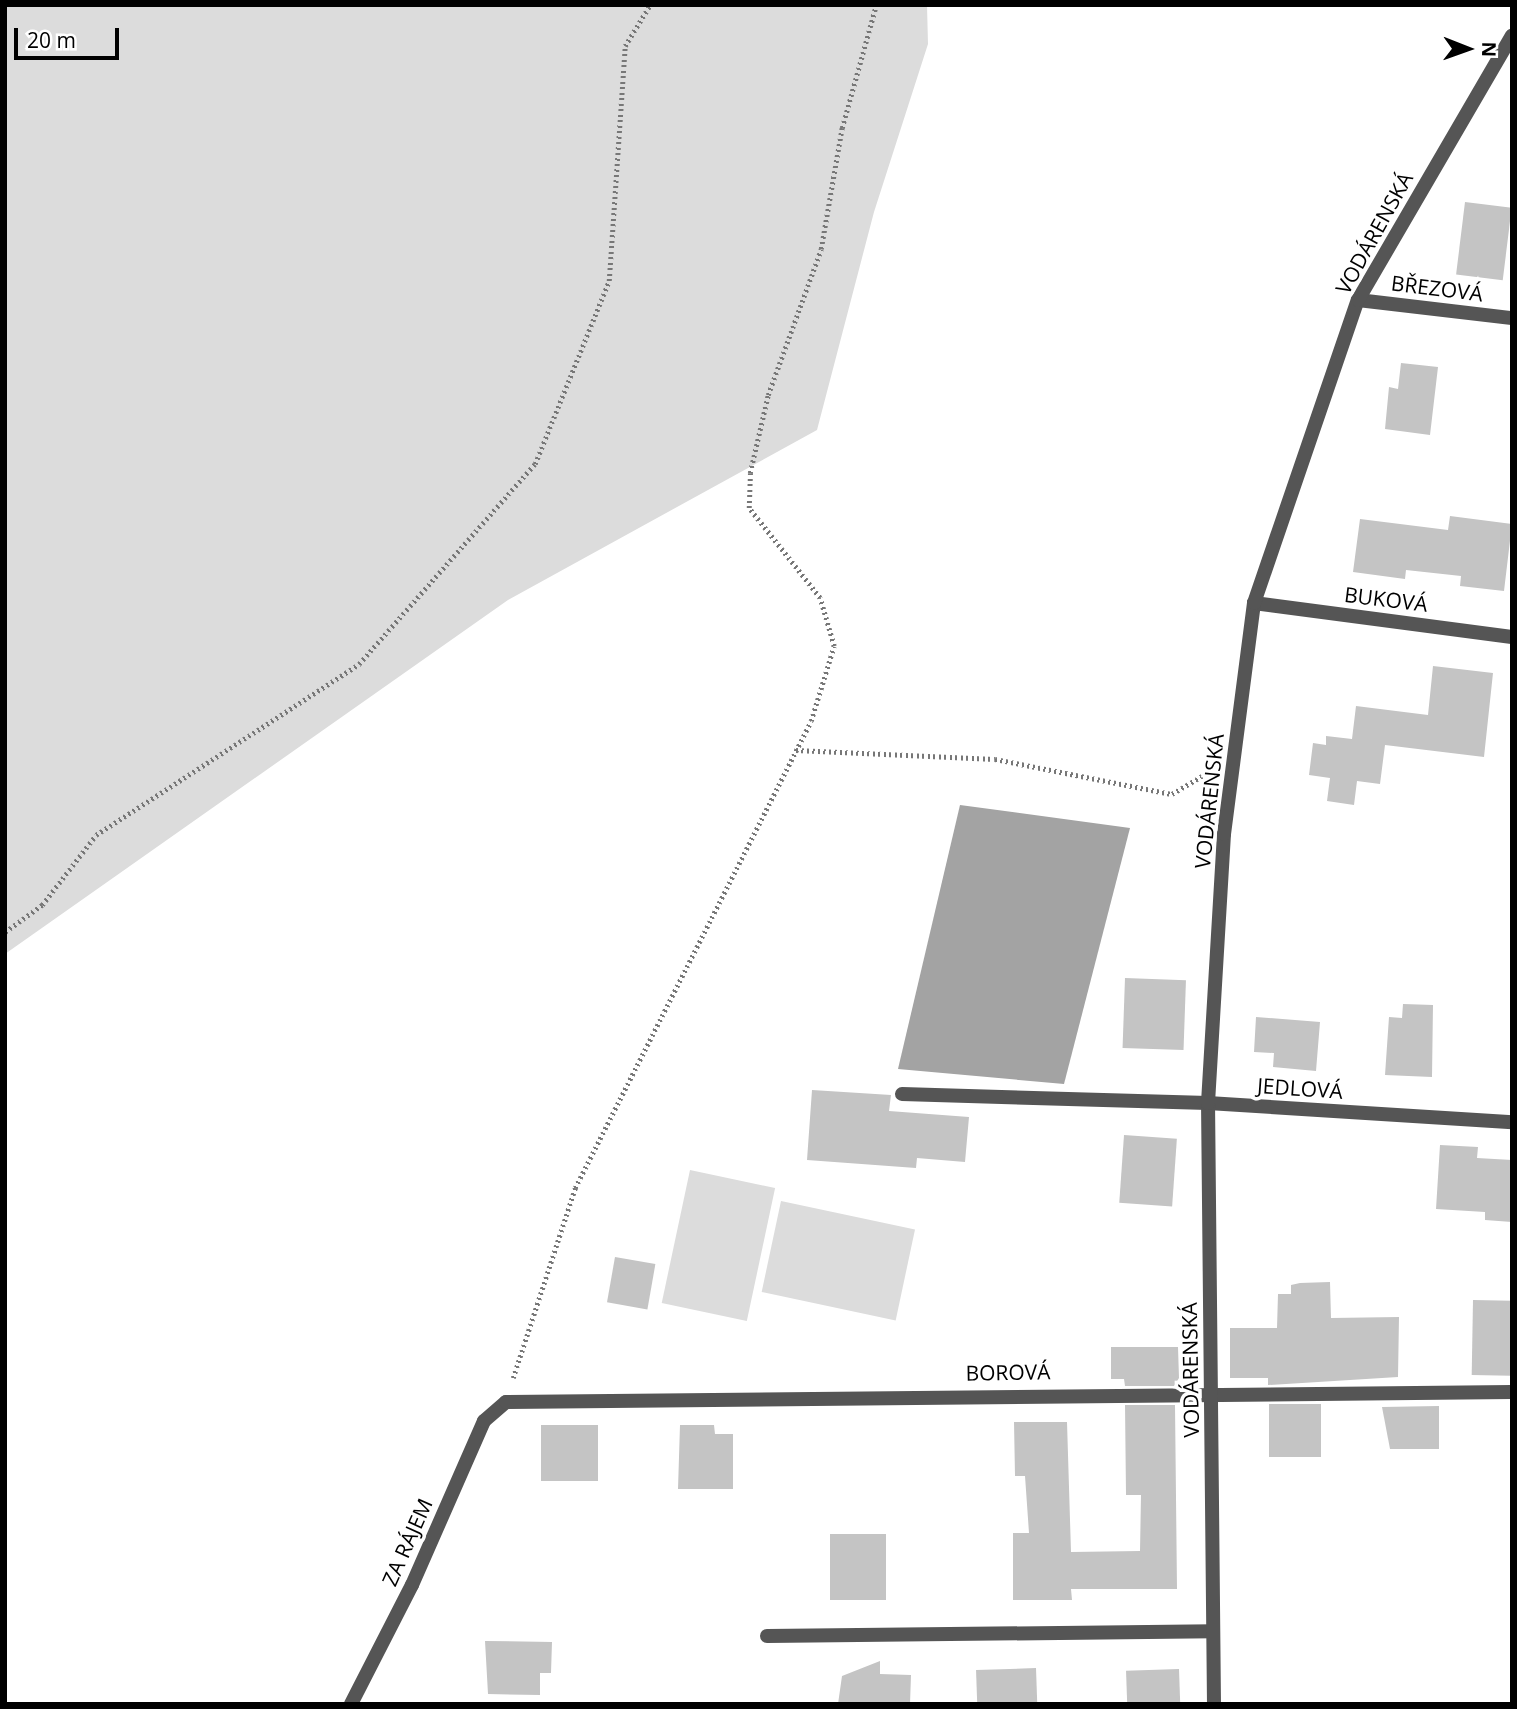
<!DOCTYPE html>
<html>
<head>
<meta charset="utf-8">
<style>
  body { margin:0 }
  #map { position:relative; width:1517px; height:1709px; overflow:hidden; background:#fff; font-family:"Open Sans",sans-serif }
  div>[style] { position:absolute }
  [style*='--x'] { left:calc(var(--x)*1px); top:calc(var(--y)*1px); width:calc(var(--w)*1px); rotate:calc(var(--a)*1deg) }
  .green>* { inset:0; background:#dcdcdc; transform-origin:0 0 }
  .water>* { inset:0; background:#a3a3a3 }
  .building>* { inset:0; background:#c4c4c4; transform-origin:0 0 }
  .path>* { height:4.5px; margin-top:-2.25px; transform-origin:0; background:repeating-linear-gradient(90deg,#777 0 2px,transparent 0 5.5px) }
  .street>* { height:14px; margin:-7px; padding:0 7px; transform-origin:7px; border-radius:7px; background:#555 }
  span { translate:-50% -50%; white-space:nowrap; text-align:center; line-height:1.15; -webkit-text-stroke:7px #fff; paint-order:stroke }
  .street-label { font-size:21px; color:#000 }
  .frame { position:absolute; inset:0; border:7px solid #000; pointer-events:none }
  .north { position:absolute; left:1433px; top:14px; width:70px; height:70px; -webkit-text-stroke:5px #fff; paint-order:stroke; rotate:91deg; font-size:19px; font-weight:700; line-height:28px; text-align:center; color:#000 }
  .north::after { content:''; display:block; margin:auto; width:24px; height:32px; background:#000; clip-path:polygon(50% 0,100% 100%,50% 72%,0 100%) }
  .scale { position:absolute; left:14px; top:28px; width:105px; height:32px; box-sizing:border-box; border:4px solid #000; border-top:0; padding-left:9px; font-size:21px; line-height:24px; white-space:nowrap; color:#000; -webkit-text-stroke:5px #fff; paint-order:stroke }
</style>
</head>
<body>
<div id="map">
  <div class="green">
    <i style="clip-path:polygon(5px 5px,927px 5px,928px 44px,874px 212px,817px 430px,508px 600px,5px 954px)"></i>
    <i style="left:690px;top:1170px;width:87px;height:136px;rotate:12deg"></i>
    <i style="left:781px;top:1201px;width:137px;height:93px;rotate:12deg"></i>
  </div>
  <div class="water">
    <i style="clip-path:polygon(960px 805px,1130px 828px,1064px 1084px,898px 1069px)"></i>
  </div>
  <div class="building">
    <i style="left:1465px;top:202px;width:47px;height:73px;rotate:7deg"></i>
    <i style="clip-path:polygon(1401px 363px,1438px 367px,1430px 435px,1385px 429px,1389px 387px,1398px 389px)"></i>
    <i style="clip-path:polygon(1450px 516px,1512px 524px,1504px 591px,1460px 586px,1461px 576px,1406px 570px,1405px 579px,1353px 572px,1360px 519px,1448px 530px)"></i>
    <i style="clip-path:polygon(1433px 666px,1493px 673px,1484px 757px,1385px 745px,1380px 784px,1357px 781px,1354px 805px,1327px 801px,1330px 778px,1309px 775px,1313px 743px,1326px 745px,1326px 736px,1352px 739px,1356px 706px,1428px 715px)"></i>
    <i style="left:1125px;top:978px;width:61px;height:70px;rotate:2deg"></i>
    <i style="clip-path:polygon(1403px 1004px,1433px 1005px,1432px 1077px,1385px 1075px,1389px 1017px,1402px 1018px)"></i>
    <i style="clip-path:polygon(1256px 1017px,1320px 1022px,1316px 1071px,1273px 1067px,1274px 1053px,1254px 1052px)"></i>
    <i style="clip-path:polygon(812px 1090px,891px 1095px,889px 1111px,969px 1117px,965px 1162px,917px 1158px,916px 1168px,807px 1160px)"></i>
    <i style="left:1124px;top:1135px;width:53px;height:68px;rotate:4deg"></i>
    <i style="clip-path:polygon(1440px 1145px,1478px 1147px,1477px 1158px,1512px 1160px,1512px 1222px,1485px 1220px,1485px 1212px,1436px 1209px)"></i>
    <i style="left:615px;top:1257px;width:41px;height:46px;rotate:10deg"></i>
    <i style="clip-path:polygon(1330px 1282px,1331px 1318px,1399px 1317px,1398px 1377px,1268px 1385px,1268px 1378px,1230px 1378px,1230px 1328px,1277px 1328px,1278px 1294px,1291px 1294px,1291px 1285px,1300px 1283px)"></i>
    <i style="left:1473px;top:1300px;width:39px;height:75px;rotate:1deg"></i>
    <i style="clip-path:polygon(1111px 1347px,1178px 1347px,1179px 1378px,1174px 1386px,1125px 1386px,1124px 1379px,1111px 1379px)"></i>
    <i style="left:1269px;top:1404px;width:52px;height:53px"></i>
    <i style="clip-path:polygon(1125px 1405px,1175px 1405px,1177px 1589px,1071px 1589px,1072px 1600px,1013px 1600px,1013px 1533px,1029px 1533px,1025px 1476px,1015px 1476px,1014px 1422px,1067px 1422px,1071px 1552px,1140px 1551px,1141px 1495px,1126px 1495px)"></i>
    <i style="clip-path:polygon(1439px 1406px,1439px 1449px,1390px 1449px,1382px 1407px)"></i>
    <i style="left:541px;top:1425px;width:57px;height:56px"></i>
    <i style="clip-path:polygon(680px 1425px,714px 1425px,715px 1434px,733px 1434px,733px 1489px,678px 1489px)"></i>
    <i style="left:830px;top:1534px;width:56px;height:66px"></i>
    <i style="clip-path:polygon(485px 1641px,552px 1642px,551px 1673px,540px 1673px,540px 1695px,488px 1694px)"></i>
    <i style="clip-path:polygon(880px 1661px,880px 1674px,911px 1675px,910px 1704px,838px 1704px,842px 1676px)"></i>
    <i style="left:1036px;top:1668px;width:36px;height:60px;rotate:88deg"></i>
    <i style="left:1179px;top:1669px;width:35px;height:53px;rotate:88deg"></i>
  </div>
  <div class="path">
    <i style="--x:796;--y:750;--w:199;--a:2.6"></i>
    <i style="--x:995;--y:759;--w:180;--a:11.2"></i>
    <i style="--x:1172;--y:794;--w:41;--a:-31"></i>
    <i style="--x:5;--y:932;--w:46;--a:-36.1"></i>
    <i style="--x:42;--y:905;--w:88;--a:-52.4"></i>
    <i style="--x:96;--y:835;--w:314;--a:-33"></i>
    <i style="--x:359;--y:664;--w:266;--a:-48.7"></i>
    <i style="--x:535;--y:464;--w:197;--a:-68"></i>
    <i style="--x:609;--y:281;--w:236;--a:-86.1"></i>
    <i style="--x:625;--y:46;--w:48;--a:-58.6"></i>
    <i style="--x:513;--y:1378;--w:200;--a:-71.9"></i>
    <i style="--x:575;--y:1188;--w:523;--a:-63.19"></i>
    <i style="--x:811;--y:721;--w:78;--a:-73"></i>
    <i style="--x:834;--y:646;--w:50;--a:-106.3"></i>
    <i style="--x:820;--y:598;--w:115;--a:-128.3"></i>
    <i style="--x:749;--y:508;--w:35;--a:-88"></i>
    <i style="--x:750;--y:473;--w:80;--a:-77"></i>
    <i style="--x:768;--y:395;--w:155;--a:-70"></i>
    <i style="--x:821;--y:249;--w:123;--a:-80.2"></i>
    <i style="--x:842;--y:128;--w:128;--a:-74.5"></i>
  </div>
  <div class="street">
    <i style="--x:1358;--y:300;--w:155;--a:6.7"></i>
    <i style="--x:1254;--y:603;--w:260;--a:7.5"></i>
    <i style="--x:902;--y:1094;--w:306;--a:1.7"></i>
    <i style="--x:1208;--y:1103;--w:305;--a:3.6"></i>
    <i style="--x:767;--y:1636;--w:446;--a:-0.6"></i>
    <i style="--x:351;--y:1704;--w:134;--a:-62.9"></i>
    <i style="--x:412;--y:1585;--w:179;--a:-66.3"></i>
    <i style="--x:484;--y:1421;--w:29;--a:-41"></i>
    <i style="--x:506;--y:1402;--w:1006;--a:-0.57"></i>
    <i style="--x:1214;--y:1704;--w:601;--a:-90.57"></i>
    <i style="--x:1208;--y:1103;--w:269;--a:-86.6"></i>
    <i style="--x:1224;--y:834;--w:233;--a:-82.6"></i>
    <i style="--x:1254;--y:603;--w:320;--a:-71.1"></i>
    <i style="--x:1358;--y:300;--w:306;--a:-59.8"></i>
  </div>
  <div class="street-label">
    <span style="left:1374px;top:233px;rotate:-61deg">VODÁRENSKÁ</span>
    <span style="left:1437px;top:288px;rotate:7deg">BŘEZOVÁ</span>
    <span style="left:1386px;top:599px;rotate:7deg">BUKOVÁ</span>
    <span style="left:1209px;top:801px;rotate:-84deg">VODÁRENSKÁ</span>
    <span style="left:1300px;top:1088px;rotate:4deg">JEDLOVÁ</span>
    <span style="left:1190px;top:1370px;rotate:-91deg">VODÁRENSKÁ</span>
    <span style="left:1008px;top:1372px;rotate:-1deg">BOROVÁ</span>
    <span style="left:407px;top:1542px;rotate:-66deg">ZA RÁJEM</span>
  </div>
  <div class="frame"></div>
  <div class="north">N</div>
  <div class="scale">20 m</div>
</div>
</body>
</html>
